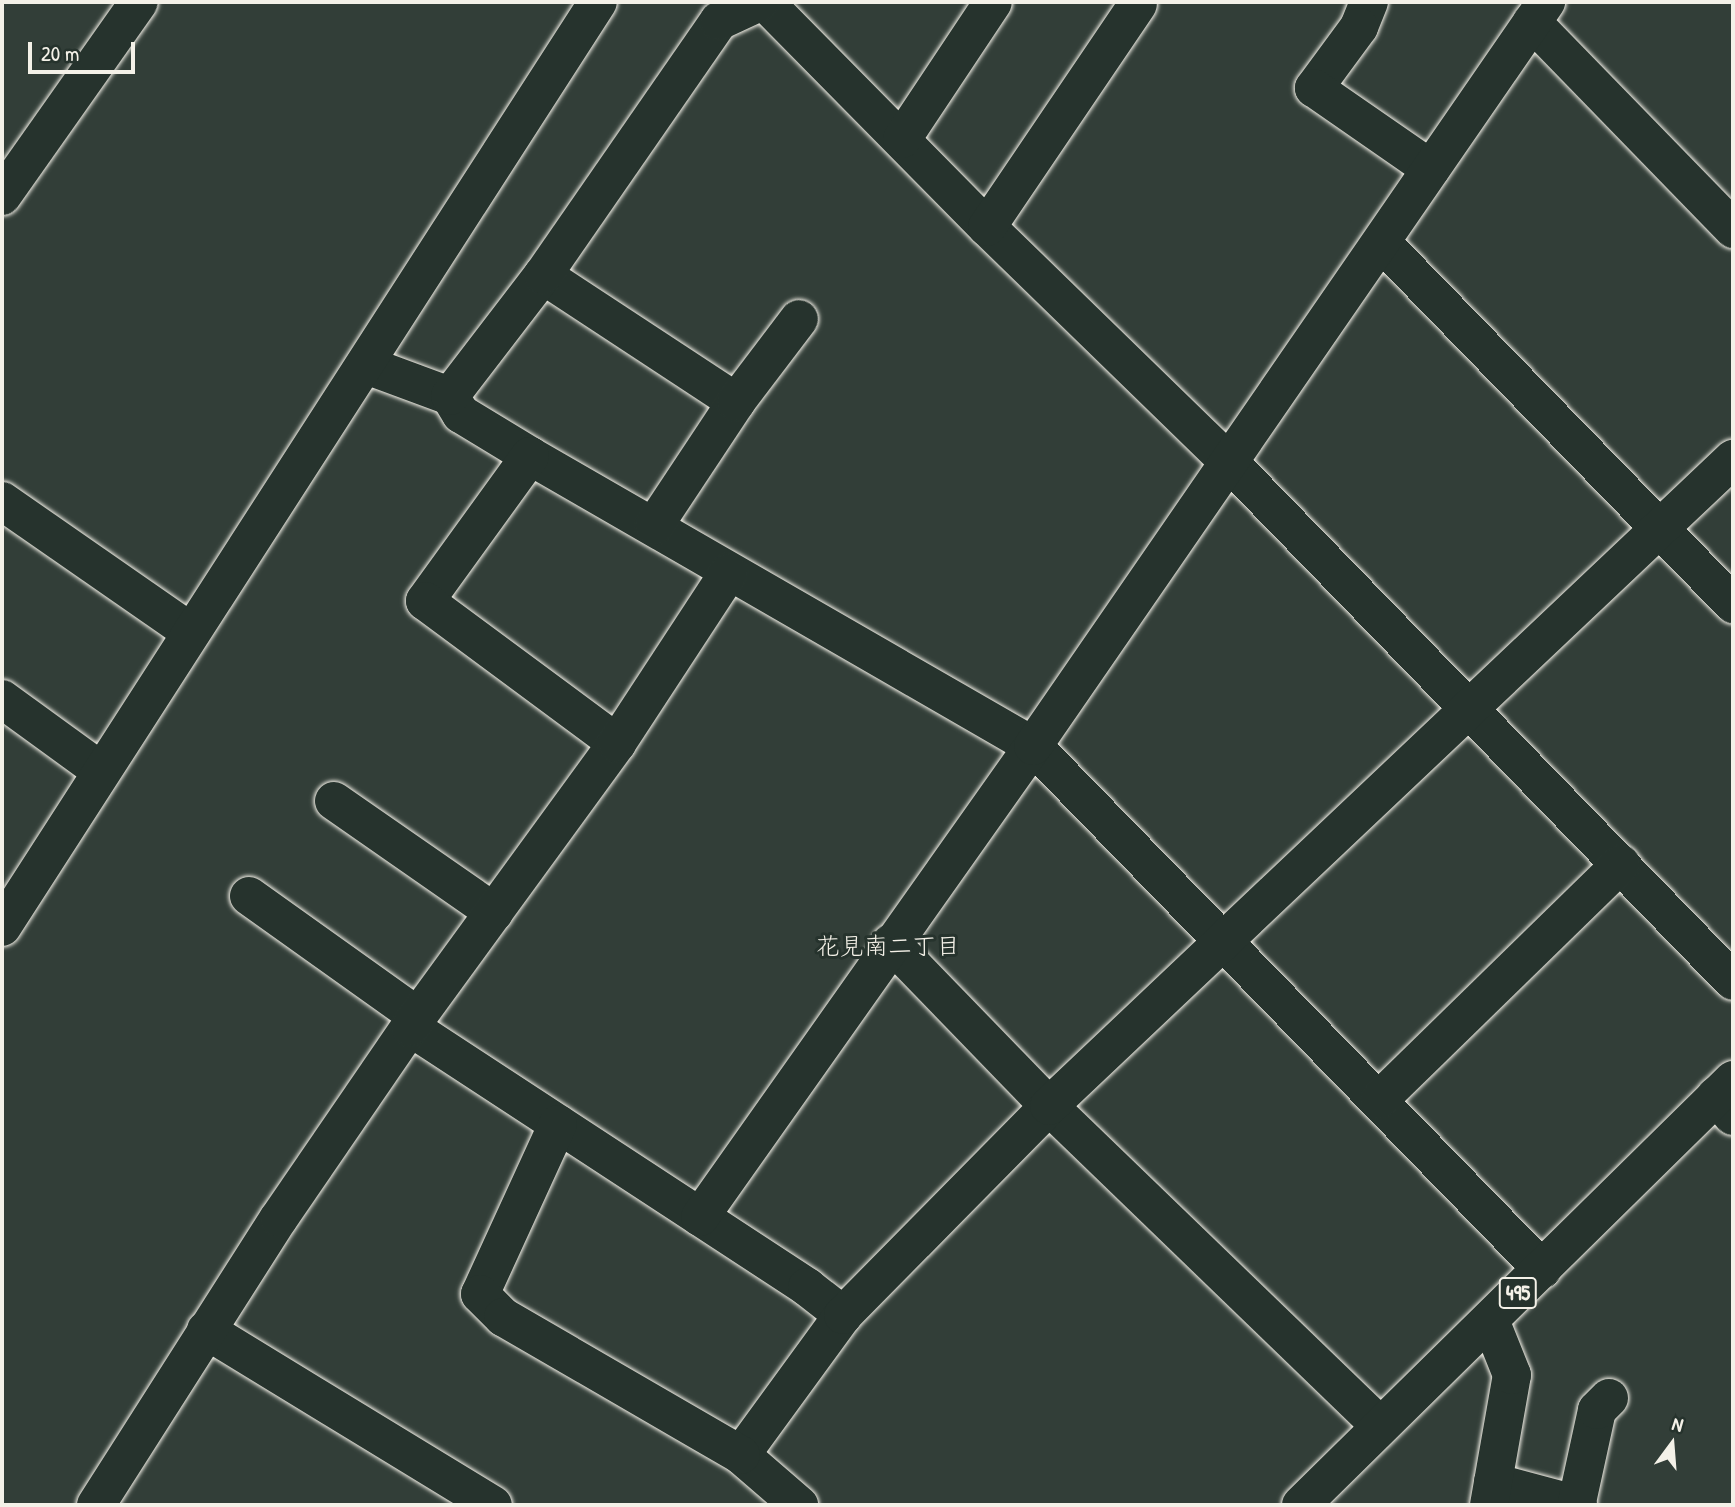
<!DOCTYPE html>
<html>
<head>
<meta charset="utf-8">
<style>
  body { margin:0 }
  #map { position:relative; width:1735px; height:1507px; overflow:hidden; background:#323e38; font-family:"Patrick Hand","Klee One",sans-serif }
  div>[style] { position:absolute }
  [style*='--x'] { left:calc(var(--x)*1px); top:calc(var(--y)*1px); width:calc(var(--w)*1px); rotate:calc(var(--a)*1deg) }
  .roads { filter:drop-shadow(0 0 2px #f4f1e8) drop-shadow(0 0 2px #f4f1e8) }
  .minor>* { height:38px; margin:-19px; padding:0 19px; transform-origin:19px; border-radius:19px; background:#26332d }
  .highway>* { height:38px; margin:-19px; padding:0 19px; transform-origin:19px; border-radius:19px; background:#26332d }
  span { translate:-50% -50%; white-space:nowrap; text-align:center; line-height:1.15; -webkit-text-stroke:6px #26332d; paint-order:stroke }
  .shield-label span { padding:2px 5px; background:#26332d; border:2px solid; border-radius:5px; -webkit-text-stroke-width:0 }
  .shield-label { font-size:21px; color:#f4f1e8; font-weight:700 }
  .neighbourhood-label { font-size:24px; color:#f4f1e8 }
  .frame { position:absolute; inset:0; border:4px solid #f4f1e8; pointer-events:none }
  .north { position:absolute; left:1637px; top:1409px; width:70px; height:70px; -webkit-text-stroke:5px #26332d; paint-order:stroke; rotate:16deg; font-size:19px; font-weight:700; line-height:28px; text-align:center; color:#f4f1e8 }
  .north::after { content:''; display:block; margin:auto; width:24px; height:32px; background:#f4f1e8; clip-path:polygon(50% 0,100% 100%,50% 72%,0 100%) }
  .scale { position:absolute; left:28px; top:42px; width:107px; height:32px; box-sizing:border-box; border:4px solid #f4f1e8; border-top:0; padding-left:9px; font-size:21px; line-height:24px; white-space:nowrap; color:#f4f1e8; -webkit-text-stroke:5px #26332d; paint-order:stroke }
</style>
</head>
<body>
<div id="map">
  <div class="roads">
    <div class="minor">
      <i style="--x:765;--y:2;--w:316;--a:45.4"></i>
      <i style="--x:987;--y:227;--w:337;--a:44.2"></i>
      <i style="--x:1229;--y:462;--w:723;--a:45.84"></i>
      <i style="--x:1369;--y:2;--w:27;--a:112"></i>
      <i style="--x:1359;--y:27;--w:76;--a:126.4"></i>
      <i style="--x:1314;--y:88;--w:142;--a:34.7"></i>
      <i style="--x:1532;--y:22;--w:289;--a:45.8"></i>
      <i style="--x:902;--y:139;--w:164;--a:-56.4"></i>
      <i style="--x:2;--y:196;--w:237;--a:-54.8"></i>
      <i style="--x:987;--y:227;--w:269;--a:-55.9"></i>
      <i style="--x:1382;--y:243;--w:504;--a:45.8"></i>
      <i style="--x:543;--y:275;--w:231;--a:33.3"></i>
      <i style="--x:366;--y:365;--w:90;--a:20.3"></i>
      <i style="--x:450;--y:396;--w:21;--a:59"></i>
      <i style="--x:461;--y:414;--w:81;--a:31.3"></i>
      <i style="--x:530;--y:456;--w:581;--a:29.97"></i>
      <i style="--x:1033;--y:746;--w:730;--a:45.78"></i>
      <i style="--x:450;--y:396;--w:153;--a:-52.5"></i>
      <i style="--x:543;--y:275;--w:309;--a:-55.3"></i>
      <i style="--x:719;--y:21;--w:45;--a:-24.9"></i>
      <i style="--x:530;--y:456;--w:179;--a:125.9"></i>
      <i style="--x:425;--y:601;--w:239;--a:36.5"></i>
      <i style="--x:2;--y:501;--w:228;--a:34.8"></i>
      <i style="--x:654;--y:526;--w:149;--a:-56.5"></i>
      <i style="--x:736;--y:402;--w:104;--a:-52.8"></i>
      <i style="--x:2;--y:699;--w:122;--a:36"></i>
      <i style="--x:334;--y:801;--w:195;--a:34.8"></i>
      <i style="--x:249;--y:896;--w:206;--a:35.5"></i>
      <i style="--x:2;--y:927;--w:1100;--a:-57.21"></i>
      <i style="--x:891;--y:943;--w:227;--a:45.9"></i>
      <i style="--x:1049;--y:1106;--w:460;--a:44"></i>
      <i style="--x:410;--y:1027;--w:475;--a:33.2"></i>
      <i style="--x:807;--y:1287;--w:46;--a:37.9"></i>
      <i style="--x:843;--y:1315;--w:173;--a:126.1"></i>
      <i style="--x:741;--y:1455;--w:77;--a:40.8"></i>
      <i style="--x:1716;--y:1096;--w:26;--a:50"></i>
      <i style="--x:1379;--y:1100;--w:338;--a:-44.3"></i>
      <i style="--x:558;--y:1124;--w:187;--a:114.6"></i>
      <i style="--x:480;--y:1294;--w:33;--a:45"></i>
      <i style="--x:503;--y:1317;--w:275;--a:30.1"></i>
      <i style="--x:700;--y:1217;--w:577;--a:-54.74"></i>
      <i style="--x:1033;--y:746;--w:904;--a:-55.41"></i>
      <i style="--x:843;--y:1315;--w:293;--a:-45.4"></i>
      <i style="--x:1049;--y:1106;--w:942;--a:-43.41"></i>
      <i style="--x:206;--y:1330;--w:336;--a:31.4"></i>
      <i style="--x:1493;--y:1482;--w:88;--a:15.1"></i>
      <i style="--x:1577;--y:1502;--w:94;--a:-77.7"></i>
      <i style="--x:1597;--y:1410;--w:17;--a:-45"></i>
      <i style="--x:96;--y:1505;--w:340;--a:-57.5"></i>
      <i style="--x:279;--y:1218;--w:232;--a:-55.6"></i>
      <i style="--x:410;--y:1027;--w:351;--a:-53.9"></i>
      <i style="--x:617;--y:743;--w:204;--a:-56.8"></i>
      <i style="--x:1489;--y:1505;--w:132;--a:-80"></i>
      <i style="--x:1512;--y:1375;--w:59;--a:-111.8"></i>
    </div>
    <div class="highway">
      <i style="--x:1301;--y:1505;--w:606;--a:-44.53"></i>
    </div>
  </div>
  <div class="shield-label">
    <span style="left:1518px;top:1293px">495</span>
  </div>
  <div class="neighbourhood-label">
    <span style="left:888px;top:946px">花見南二丁目</span>
  </div>
  <div class="frame"></div>
  <div class="north">N</div>
  <div class="scale">20 m</div>
</div>
</body>
</html>
